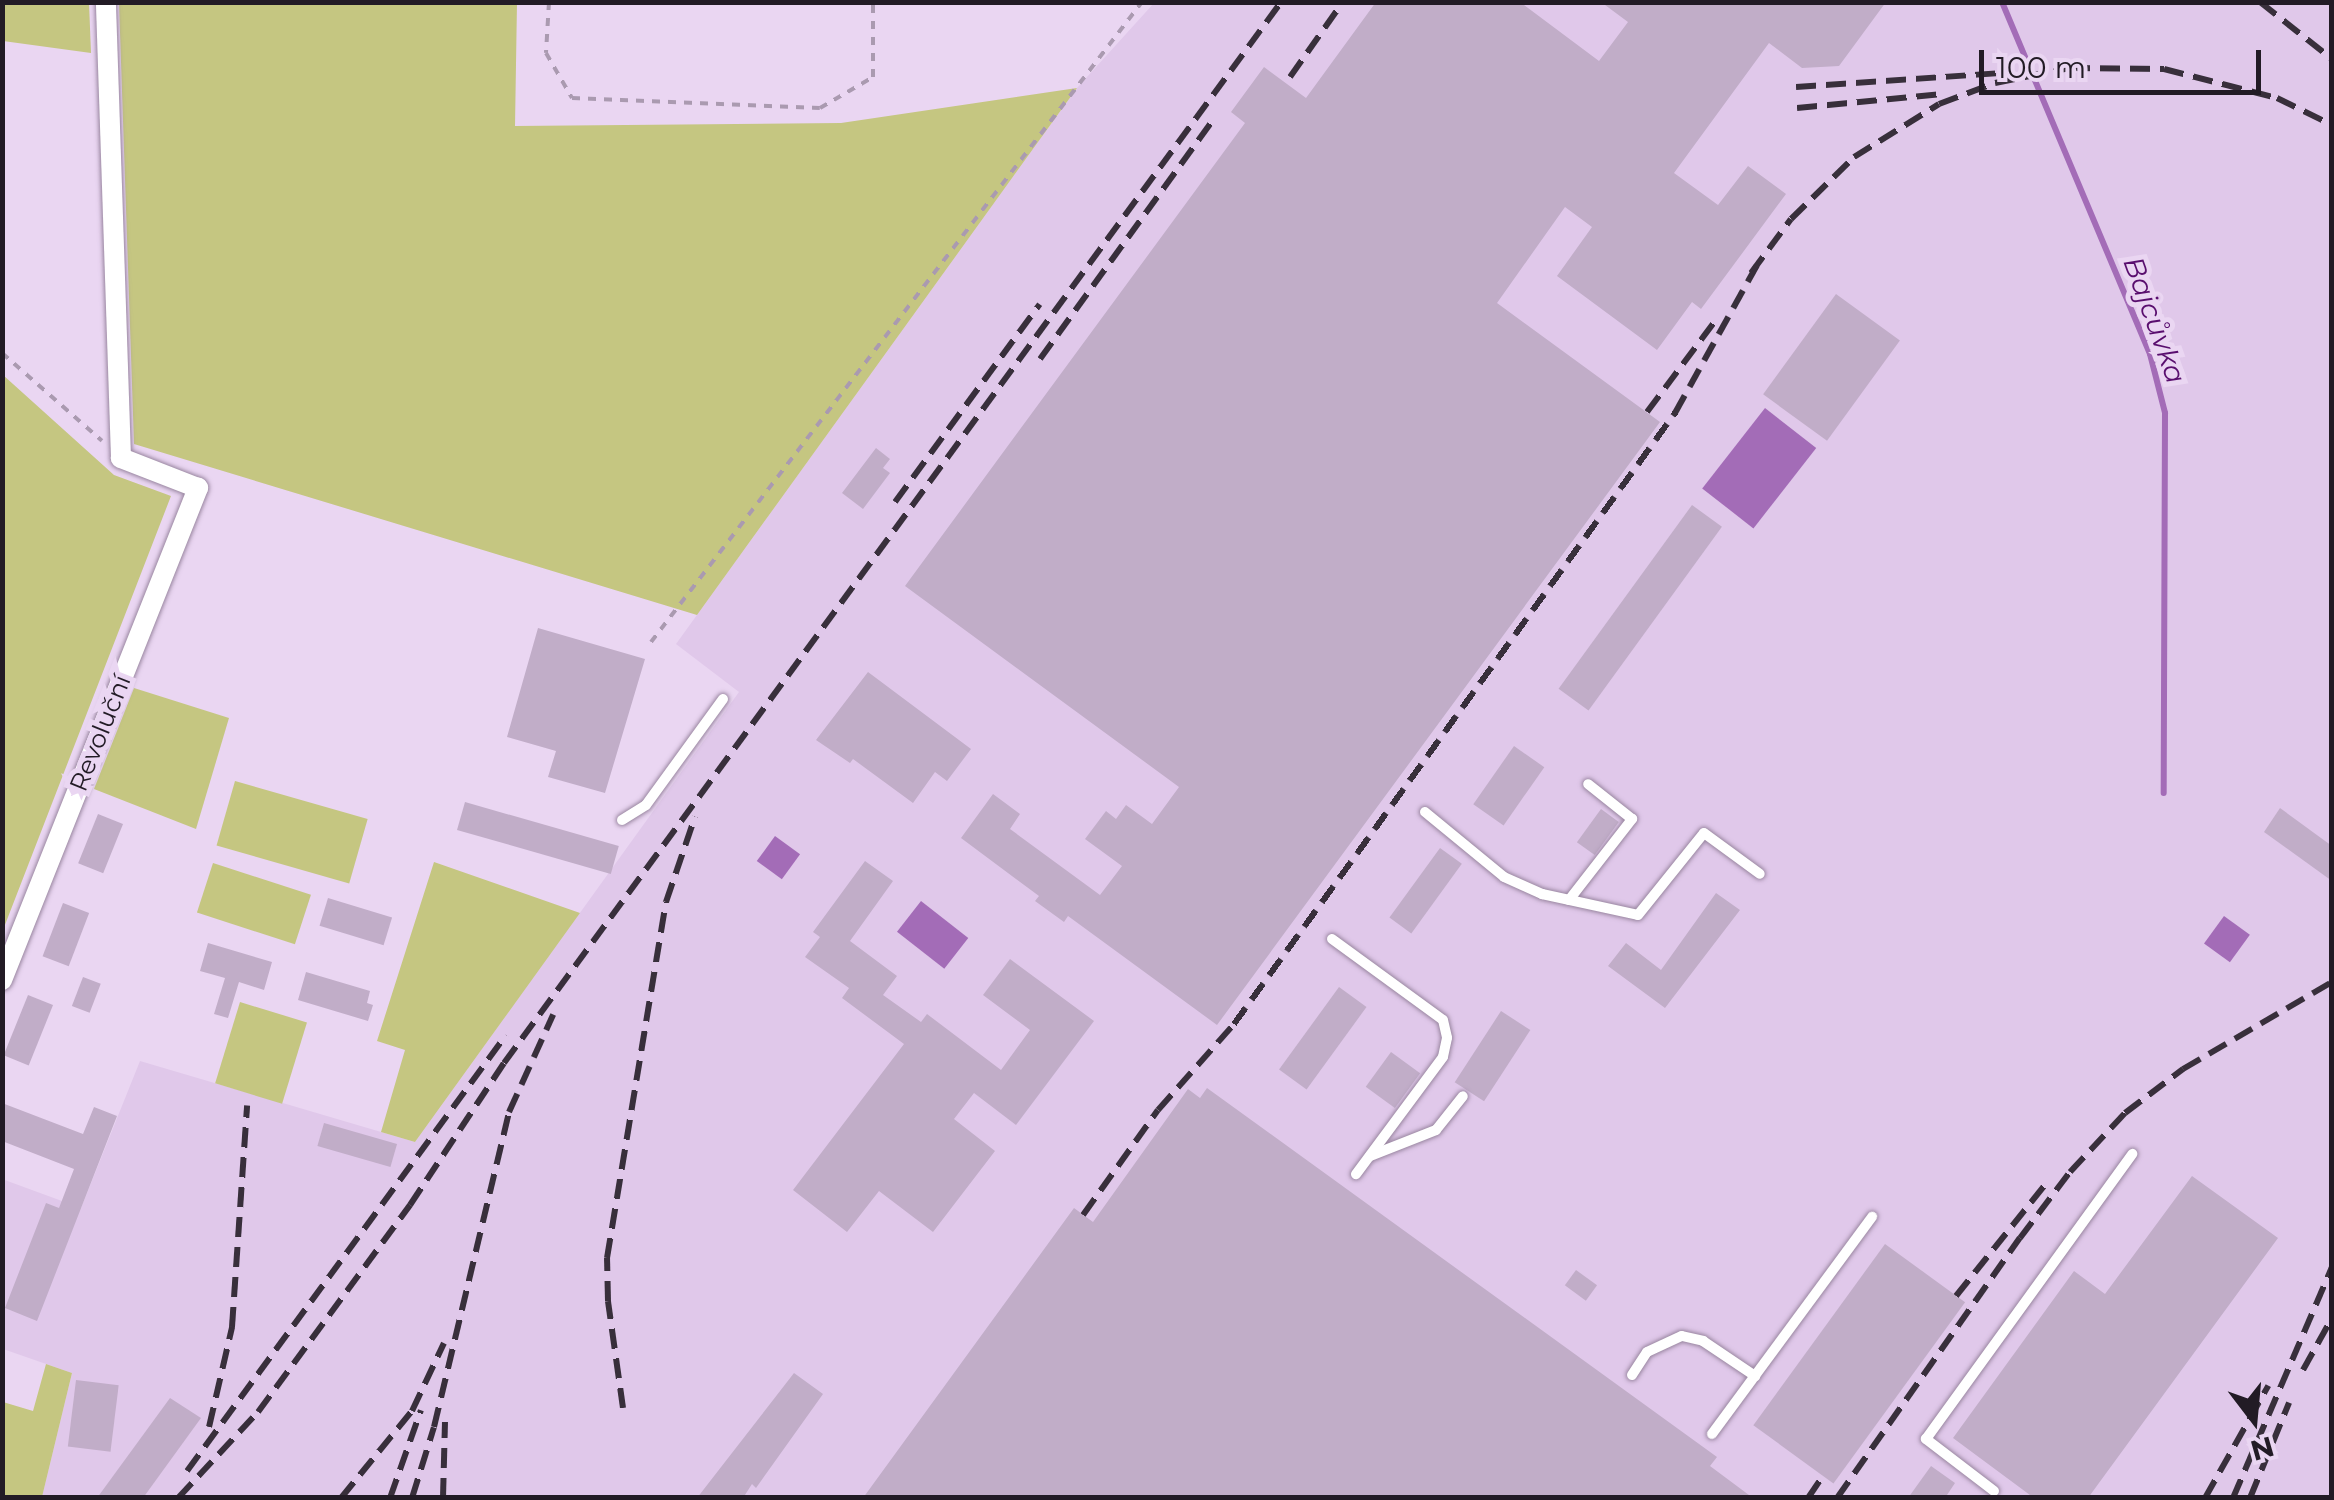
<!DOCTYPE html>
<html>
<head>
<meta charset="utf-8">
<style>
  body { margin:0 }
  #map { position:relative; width:2334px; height:1500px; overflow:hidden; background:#ead6f2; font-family:Montserrat,sans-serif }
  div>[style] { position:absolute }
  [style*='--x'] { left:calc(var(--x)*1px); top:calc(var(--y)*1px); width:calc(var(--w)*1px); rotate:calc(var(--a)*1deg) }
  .built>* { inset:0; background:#e0c8ea }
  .green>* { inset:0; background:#c5c681; transform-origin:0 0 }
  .water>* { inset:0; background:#a36cb7; transform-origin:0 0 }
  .stream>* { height:6px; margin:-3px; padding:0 3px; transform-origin:3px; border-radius:3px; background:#a36cb7 }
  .building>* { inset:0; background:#c1adc8; transform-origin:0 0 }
  .path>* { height:4px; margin-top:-2px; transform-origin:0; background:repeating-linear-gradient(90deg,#aa9ab0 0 8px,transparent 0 16px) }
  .roads { filter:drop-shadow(0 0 2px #9986a0) drop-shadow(0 0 2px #9986a0) }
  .service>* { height:10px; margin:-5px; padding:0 5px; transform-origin:5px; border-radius:5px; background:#fff }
  .minor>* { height:20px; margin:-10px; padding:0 10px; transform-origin:10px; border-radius:10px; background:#fff }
  .rail>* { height:6px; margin-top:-3px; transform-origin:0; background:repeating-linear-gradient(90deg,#382f3b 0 20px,transparent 0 30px) }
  span { translate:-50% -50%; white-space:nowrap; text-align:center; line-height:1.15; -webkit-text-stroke:10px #ead6f2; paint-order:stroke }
  .street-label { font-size:25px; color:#221b25 }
  .water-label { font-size:28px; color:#590e6e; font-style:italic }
  .frame { position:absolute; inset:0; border:5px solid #221b25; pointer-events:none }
  .north { position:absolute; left:2204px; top:1370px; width:100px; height:100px; -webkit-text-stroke:8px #ead6f2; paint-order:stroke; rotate:164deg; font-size:28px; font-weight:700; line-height:40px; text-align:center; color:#221b25 }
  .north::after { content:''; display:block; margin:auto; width:35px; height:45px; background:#221b25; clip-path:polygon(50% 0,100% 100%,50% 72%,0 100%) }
  .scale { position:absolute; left:1979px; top:50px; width:282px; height:45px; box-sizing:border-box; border:5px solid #221b25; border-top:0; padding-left:12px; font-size:30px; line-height:35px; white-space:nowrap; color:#221b25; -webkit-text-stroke:8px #ead6f2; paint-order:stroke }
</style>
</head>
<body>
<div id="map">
  <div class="built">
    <i style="clip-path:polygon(1154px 3px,2331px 3px,2331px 1497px,42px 1497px,72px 1373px,3px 1349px,2px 1179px,81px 1208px,140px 1061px,415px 1142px,739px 692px,676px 644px,1077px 88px)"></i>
  </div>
  <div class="green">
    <i style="clip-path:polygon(3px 2px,89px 3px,91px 53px,3px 41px)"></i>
    <i style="clip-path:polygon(119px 3px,517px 3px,515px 126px,841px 123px,1077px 88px,697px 615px,134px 444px)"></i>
    <i style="clip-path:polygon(3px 375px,114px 475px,171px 496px,3px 930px)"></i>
    <i style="clip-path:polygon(134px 688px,229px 718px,196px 829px,94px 789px)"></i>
    <i style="left:235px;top:781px;width:138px;height:67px;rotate:16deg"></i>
    <i style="clip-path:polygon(434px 862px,580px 913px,415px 1142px,381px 1132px,405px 1050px,377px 1041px)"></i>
    <i style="left:213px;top:863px;width:103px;height:52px;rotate:18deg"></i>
    <i style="left:240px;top:1002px;width:70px;height:85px;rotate:17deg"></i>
    <i style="clip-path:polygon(46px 1364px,72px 1373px,42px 1497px,3px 1497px,3px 1402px,33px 1411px)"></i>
  </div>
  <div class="water">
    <i style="left:1765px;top:408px;width:65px;height:102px;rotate:38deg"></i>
    <i style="left:775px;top:836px;width:31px;height:31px;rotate:36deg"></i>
    <i style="left:921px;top:901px;width:60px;height:39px;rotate:38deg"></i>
    <i style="left:2224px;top:916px;width:32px;height:34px;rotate:36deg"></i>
  </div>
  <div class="stream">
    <i style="--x:2002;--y:2;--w:382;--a:67.2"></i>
    <i style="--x:2150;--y:354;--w:61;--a:75.7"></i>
    <i style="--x:2165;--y:413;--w:380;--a:90.2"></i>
  </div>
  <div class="building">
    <i style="clip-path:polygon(1376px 2px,1520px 2px,1599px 61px,1628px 22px,1601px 2px,1886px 2px,1839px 66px,1802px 68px,1769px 43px,1674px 173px,1718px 205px,1748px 166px,1786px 194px,1701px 309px,1692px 302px,1657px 350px,1557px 276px,1592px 227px,1565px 207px,1497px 303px,1660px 422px,1217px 1025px,1068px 916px,1064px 922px,1035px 901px,1039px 896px,961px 838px,993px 794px,1020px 814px,1010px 829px,1100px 895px,1122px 866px,1085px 839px,1106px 811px,1116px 819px,1126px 805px,1152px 824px,1179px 787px,905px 586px,1245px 123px,1231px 112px,1264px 67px,1306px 98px)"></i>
    <i style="left:1836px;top:294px;width:79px;height:124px;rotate:36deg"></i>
    <i style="clip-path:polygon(876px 448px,890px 459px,883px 468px,890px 473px,863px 509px,842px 493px)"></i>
    <i style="left:1692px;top:505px;width:37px;height:227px;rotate:36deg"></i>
    <i style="clip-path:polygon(538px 628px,645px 659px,605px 793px,548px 777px,556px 751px,507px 737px)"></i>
    <i style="clip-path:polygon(868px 672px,971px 749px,947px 781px,935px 772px,913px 803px,853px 759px,850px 763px,816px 740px)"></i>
    <i style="left:1514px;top:746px;width:37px;height:71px;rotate:35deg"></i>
    <i style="left:465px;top:802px;width:160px;height:29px;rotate:16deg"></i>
    <i style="clip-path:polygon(2280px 808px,2332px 846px,2332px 881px,2264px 832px)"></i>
    <i style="left:1601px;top:809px;width:22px;height:41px;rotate:36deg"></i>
    <i style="left:98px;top:814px;width:27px;height:53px;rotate:22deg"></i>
    <i style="left:1440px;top:848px;width:27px;height:86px;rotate:36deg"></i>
    <i style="clip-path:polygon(865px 861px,893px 881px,850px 941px,897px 976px,883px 995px,921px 1022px,927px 1014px,1001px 1070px,1030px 1030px,983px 995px,1010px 959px,1094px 1021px,1016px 1125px,974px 1093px,954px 1119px,995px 1151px,933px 1232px,879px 1191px,847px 1232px,793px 1190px,904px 1044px,842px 998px,849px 988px,805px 957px,820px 937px,813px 932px)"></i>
    <i style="clip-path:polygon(1716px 893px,1740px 910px,1665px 1008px,1608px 966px,1626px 943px,1661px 970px)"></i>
    <i style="left:328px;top:898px;width:67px;height:29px;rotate:17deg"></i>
    <i style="left:63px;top:903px;width:28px;height:57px;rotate:21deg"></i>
    <i style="clip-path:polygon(208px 943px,272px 962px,264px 990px,239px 982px,228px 1018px,214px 1014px,225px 978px,200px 971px)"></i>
    <i style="clip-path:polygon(306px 972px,370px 991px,367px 1003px,373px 1005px,368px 1021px,298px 1000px)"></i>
    <i style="left:83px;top:977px;width:19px;height:31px;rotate:21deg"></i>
    <i style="left:1339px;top:987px;width:34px;height:102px;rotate:36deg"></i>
    <i style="left:28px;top:995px;width:27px;height:65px;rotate:22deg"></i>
    <i style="left:1501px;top:1011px;width:35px;height:85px;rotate:33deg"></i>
    <i style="left:1391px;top:1052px;width:36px;height:43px;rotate:36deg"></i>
    <i style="clip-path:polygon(1207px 1088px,1717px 1457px,1710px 1466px,1753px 1498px,863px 1498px,1074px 1208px,1093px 1222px,1188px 1089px,1200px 1098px)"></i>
    <i style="clip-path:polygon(2px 1103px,83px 1134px,94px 1107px,117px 1116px,37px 1321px,5px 1308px,46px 1203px,59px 1208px,74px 1169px,2px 1141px)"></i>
    <i style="left:324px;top:1123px;width:76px;height:24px;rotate:16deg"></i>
    <i style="clip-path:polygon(2192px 1176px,2278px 1238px,2088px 1498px,2034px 1498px,1953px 1438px,2074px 1271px,2105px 1294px)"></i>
    <i style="left:1885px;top:1244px;width:99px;height:224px;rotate:36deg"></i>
    <i style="left:1576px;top:1270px;width:26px;height:19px;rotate:36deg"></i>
    <i style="clip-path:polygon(794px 1373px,823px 1394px,756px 1488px,752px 1484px,743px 1498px,697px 1498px)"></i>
    <i style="left:76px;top:1380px;width:43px;height:67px;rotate:7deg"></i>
    <i style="clip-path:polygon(170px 1398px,201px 1418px,143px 1498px,97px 1498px)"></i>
    <i style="clip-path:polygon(1931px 1466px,1955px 1483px,1945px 1498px,1908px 1498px)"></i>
  </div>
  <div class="path">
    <i style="--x:549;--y:2;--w:51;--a:93.4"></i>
    <i style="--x:546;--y:53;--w:52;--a:60"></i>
    <i style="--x:572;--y:98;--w:248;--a:2.3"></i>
    <i style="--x:820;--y:108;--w:61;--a:-30.3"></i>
    <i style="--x:873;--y:77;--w:75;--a:-90"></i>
    <i style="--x:2;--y:353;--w:133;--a:41.3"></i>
    <i style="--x:651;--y:642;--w:807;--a:-52.51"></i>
  </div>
  <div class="roads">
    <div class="service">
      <i style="--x:1425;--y:812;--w:102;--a:39.4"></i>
      <i style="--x:1504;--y:877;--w:42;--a:24.1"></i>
      <i style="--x:1542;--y:894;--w:98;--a:12.3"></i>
      <i style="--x:1638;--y:915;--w:105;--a:-51.2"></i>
      <i style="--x:1704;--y:833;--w:69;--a:36.2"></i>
      <i style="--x:622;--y:820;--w:28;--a:-32"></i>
      <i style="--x:646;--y:805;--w:131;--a:-54"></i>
      <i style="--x:1569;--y:900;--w:103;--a:-52.1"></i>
      <i style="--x:1632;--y:819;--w:56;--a:-141.5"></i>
      <i style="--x:1332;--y:939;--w:137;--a:36.1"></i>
      <i style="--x:1443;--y:1020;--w:18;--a:77"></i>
      <i style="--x:1447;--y:1038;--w:19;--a:102"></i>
      <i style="--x:1443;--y:1057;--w:146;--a:126.6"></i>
      <i style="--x:1370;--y:1156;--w:71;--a:-21.5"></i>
      <i style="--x:1436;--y:1130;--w:43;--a:-51.5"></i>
      <i style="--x:1632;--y:1375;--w:27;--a:-57"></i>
      <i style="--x:1647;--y:1352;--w:38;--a:-25"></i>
      <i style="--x:1682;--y:1336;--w:22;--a:13"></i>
      <i style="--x:1703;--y:1341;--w:63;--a:33.9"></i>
      <i style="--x:1712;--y:1434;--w:270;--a:-53.6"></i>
      <i style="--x:1994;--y:1491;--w:86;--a:-142.6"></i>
      <i style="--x:1926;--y:1439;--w:352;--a:-54.1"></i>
    </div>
    <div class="minor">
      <i style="--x:2;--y:980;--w:530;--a:-68.28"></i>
      <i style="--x:198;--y:488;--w:83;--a:-158.7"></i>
      <i style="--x:121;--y:458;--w:456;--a:-91.9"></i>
    </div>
  </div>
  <div class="rail">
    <i style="--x:2260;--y:2;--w:92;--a:38.4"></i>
    <i style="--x:1290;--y:77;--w:92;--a:-54.8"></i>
    <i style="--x:1796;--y:87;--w:204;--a:-3.9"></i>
    <i style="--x:1797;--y:108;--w:146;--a:-5.5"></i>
    <i style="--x:1751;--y:273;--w:67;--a:-53.5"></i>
    <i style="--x:1791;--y:219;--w:88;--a:-44.5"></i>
    <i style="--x:1854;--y:157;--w:100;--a:-31.9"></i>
    <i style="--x:1939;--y:104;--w:60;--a:-20.6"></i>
    <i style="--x:1995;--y:83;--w:76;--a:-11.3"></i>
    <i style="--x:2070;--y:68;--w:94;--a:0.6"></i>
    <i style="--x:2164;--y:69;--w:117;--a:14.4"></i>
    <i style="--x:2277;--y:98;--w:61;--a:26.1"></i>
    <i style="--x:1040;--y:359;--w:295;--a:-54.1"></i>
    <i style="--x:1647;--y:412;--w:114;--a:-53.2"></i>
    <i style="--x:895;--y:502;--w:245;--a:-53.8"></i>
    <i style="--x:1083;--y:1215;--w:129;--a:-54.5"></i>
    <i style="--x:1158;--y:1110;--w:115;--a:-48.5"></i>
    <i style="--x:1234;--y:1024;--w:754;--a:-54.18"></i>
    <i style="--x:1675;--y:413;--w:169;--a:-61"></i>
    <i style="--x:1956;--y:1296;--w:141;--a:-51.3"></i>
    <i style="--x:2303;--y:1370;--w:60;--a:-60.9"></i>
    <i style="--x:623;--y:1408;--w:108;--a:-98"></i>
    <i style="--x:608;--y:1301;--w:43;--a:-91.3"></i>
    <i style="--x:607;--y:1258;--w:361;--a:-80.6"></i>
    <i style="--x:666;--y:902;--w:90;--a:-71.2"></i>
    <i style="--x:209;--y:1427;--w:103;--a:-77"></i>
    <i style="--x:232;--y:1327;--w:222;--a:-86.1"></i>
    <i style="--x:187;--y:1471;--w:540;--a:-53.81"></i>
    <i style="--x:178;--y:1498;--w:117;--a:-47.1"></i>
    <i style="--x:258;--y:1412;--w:257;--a:-53.7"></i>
    <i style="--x:410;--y:1205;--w:170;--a:-56.5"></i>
    <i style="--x:504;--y:1063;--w:1315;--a:-53.78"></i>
    <i style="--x:341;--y:1498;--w:112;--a:-50.8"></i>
    <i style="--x:412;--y:1411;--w:75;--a:-64.8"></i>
    <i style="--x:390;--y:1498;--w:93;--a:-70.6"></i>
    <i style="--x:412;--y:1498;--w:74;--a:-72.8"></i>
    <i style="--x:434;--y:1427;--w:324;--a:-76.6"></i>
    <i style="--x:509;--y:1112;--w:107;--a:-65.6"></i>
    <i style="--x:443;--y:1498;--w:76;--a:-88.5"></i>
    <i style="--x:1808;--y:1498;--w:27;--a:-56"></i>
    <i style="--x:1837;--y:1498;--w:318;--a:-54.9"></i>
    <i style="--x:2020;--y:1238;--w:83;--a:-52.9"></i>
    <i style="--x:2070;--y:1172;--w:81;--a:-47"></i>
    <i style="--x:2125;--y:1113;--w:73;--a:-37.2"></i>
    <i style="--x:2183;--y:1069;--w:173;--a:-30.3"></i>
    <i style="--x:2205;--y:1498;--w:129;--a:-60.6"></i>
    <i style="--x:2233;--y:1498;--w:251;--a:-66.8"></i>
    <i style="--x:2250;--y:1498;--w:103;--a:-67.7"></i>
  </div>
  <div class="street-label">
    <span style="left:100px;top:733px;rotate:-68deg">Revoluční</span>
  </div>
  <div class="water-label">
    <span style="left:2155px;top:320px;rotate:70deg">Bajcůvka</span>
  </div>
  <div class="frame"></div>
  <div class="north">N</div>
  <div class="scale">100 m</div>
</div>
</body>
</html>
